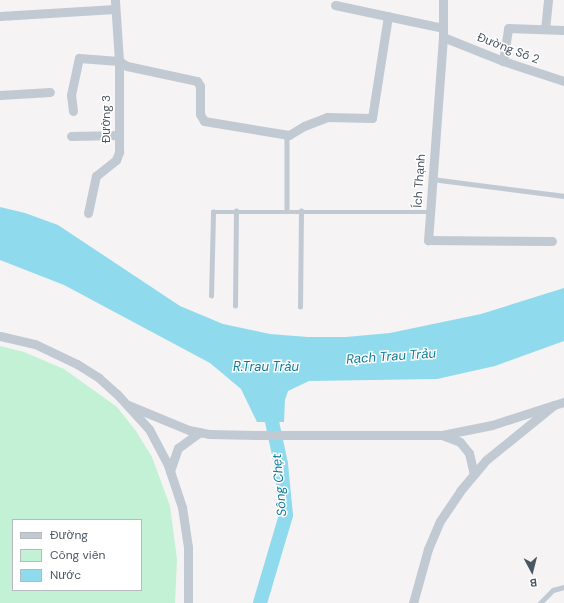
<!DOCTYPE html>
<html>
<head>
<meta charset="utf-8">
<style>
  body { margin:0 }
  #map { position:relative; width:564px; height:603px; overflow:hidden; background:#f5f3f3; font-family:"DM Sans",sans-serif }
  div>[style] { position:absolute }
  [style*='--x'] { left:calc(var(--x)*1px); top:calc(var(--y)*1px); width:calc(var(--w)*1px); rotate:calc(var(--a)*1deg) }
  .green>* { inset:0; background:#c3f1d5 }
  .water>* { inset:0; background:#90daee }
  .river>* { height:14px; margin:-7px; padding:0 7px; transform-origin:7px; border-radius:7px; background:#90daee }
  .service>* { height:4.5px; margin:-2.25px; padding:0 2.25px; transform-origin:2.25px; border-radius:2.25px; background:#c1cad2 }
  .minor>* { height:9px; margin:-4.5px; padding:0 4.5px; transform-origin:4.5px; border-radius:4.5px; background:#c1cad2 }
  span { translate:-50% -50%; white-space:nowrap; text-align:center; line-height:1.15; -webkit-text-stroke:3px #fff; paint-order:stroke }
  .street-label { font-size:12px; color:#4a5661 }
  .water-label { font-size:13px; color:#0c7c9b; font-style:italic }
  .legend { position:absolute; left:12px; top:519px; width:130px; height:72px; box-sizing:border-box; background:#fff; border:1px solid #b7bbc0; margin:0; padding:5px 7px; list-style:none; font-size:12px; color:#4a5661 }
  .legend li { display:flex; align-items:center; gap:8px; height:20px }
  .legend b { width:20px; border:1px solid #b7bbc0 }
  .north { position:absolute; left:512px; top:551px; width:40px; height:40px; -webkit-text-stroke:3px #fff; paint-order:stroke; rotate:173deg; font-size:11px; font-weight:700; line-height:16px; text-align:center; color:#4a5661 }
  .north::after { content:''; display:block; margin:auto; width:14px; height:18px; background:#4a5661; clip-path:polygon(50% 0,100% 100%,50% 72%,0 100%) }
</style>
</head>
<body>
<div id="map">
  <div class="green">
    <i style="clip-path:polygon(evenodd,0 346px,24px 352px,64px 369px,117px 407px,136px 431px,152px 457px,170px 506px,177px 559px,175px 603px,0 603px,0 346px,13px 520px,141px 520px,141px 590px,13px 590px,13px 520px)"></i>
  </div>
  <div class="water">
    <i style="clip-path:polygon(0 207px,25px 213px,58px 225px,180px 306px,223px 324px,270px 334px,308px 337px,346px 337px,390px 333px,481px 314px,564px 288px,564px 341px,495px 366px,437px 379px,309px 381px,288px 391px,285px 400px,284px 422px,257px 422px,241px 389px,210px 363px,64px 285px,0 260px)"></i>
  </div>
  <div class="river">
    <i style="--x:260;--y:603;--w:92;--a:-73.5"></i>
    <i style="--x:286;--y:515;--w:51;--a:-95.6"></i>
    <i style="--x:281;--y:464;--w:62;--a:-102"></i>
  </div>
  <div class="service">
    <i style="--x:287;--y:135;--w:76;--a:90"></i>
    <i style="--x:432;--y:179;--w:133;--a:7.3"></i>
    <i style="--x:211;--y:296;--w:84;--a:-88.6"></i>
    <i style="--x:213;--y:212;--w:217;--a:0"></i>
    <i style="--x:235;--y:306;--w:95;--a:-89.4"></i>
    <i style="--x:300;--y:307;--w:96;--a:-89.4"></i>
    <i style="--x:540;--y:603;--w:18;--a:-45"></i>
    <i style="--x:553;--y:590;--w:11;--a:-15"></i>
  </div>
  <div class="minor">
    <i style="--x:443;--y:0;--w:37;--a:90"></i>
    <i style="--x:443;--y:37;--w:204;--a:94.2"></i>
    <i style="--x:428;--y:240;--w:124;--a:0.5"></i>
    <i style="--x:335;--y:5;--w:110;--a:12"></i>
    <i style="--x:0;--y:16;--w:115;--a:-3.5"></i>
    <i style="--x:545;--y:29;--w:29;--a:-84"></i>
    <i style="--x:443;--y:37;--w:65;--a:21.8"></i>
    <i style="--x:503;--y:61;--w:64;--a:18.2"></i>
    <i style="--x:119;--y:61;--w:9;--a:32"></i>
    <i style="--x:127;--y:66;--w:72;--a:12.1"></i>
    <i style="--x:197;--y:81;--w:6;--a:59"></i>
    <i style="--x:200;--y:86;--w:28;--a:90"></i>
    <i style="--x:200;--y:114;--w:8;--a:60"></i>
    <i style="--x:204;--y:121;--w:86;--a:9.4"></i>
    <i style="--x:289;--y:135;--w:17;--a:-31"></i>
    <i style="--x:304;--y:126;--w:25;--a:-21"></i>
    <i style="--x:327;--y:117;--w:45;--a:1.3"></i>
    <i style="--x:372;--y:118;--w:103;--a:-81.1"></i>
    <i style="--x:503;--y:61;--w:33;--a:-81"></i>
    <i style="--x:508;--y:28;--w:56;--a:2"></i>
    <i style="--x:0;--y:95;--w:50;--a:-3.4"></i>
    <i style="--x:73;--y:111;--w:16;--a:-97"></i>
    <i style="--x:71;--y:95;--w:38;--a:-78"></i>
    <i style="--x:79;--y:58;--w:40;--a:4.3"></i>
    <i style="--x:71;--y:136;--w:47;--a:-1.2"></i>
    <i style="--x:88;--y:213;--w:38;--a:-78"></i>
    <i style="--x:96;--y:176;--w:26;--a:-39"></i>
    <i style="--x:116;--y:160;--w:9;--a:-69"></i>
    <i style="--x:119;--y:152;--w:91;--a:-90"></i>
    <i style="--x:119;--y:61;--w:61;--a:-93.8"></i>
    <i style="--x:0;--y:336;--w:36;--a:13"></i>
    <i style="--x:35;--y:344;--w:47;--a:25.5"></i>
    <i style="--x:77;--y:364;--w:26;--a:32"></i>
    <i style="--x:99;--y:378;--w:24;--a:42"></i>
    <i style="--x:117;--y:394;--w:47;--a:47.6"></i>
    <i style="--x:149;--y:429;--w:41;--a:62.2"></i>
    <i style="--x:168;--y:465;--w:44;--a:71.6"></i>
    <i style="--x:182;--y:507;--w:40;--a:81.5"></i>
    <i style="--x:188;--y:547;--w:56;--a:90"></i>
    <i style="--x:128;--y:405;--w:66;--a:22.3"></i>
    <i style="--x:189;--y:430;--w:20;--a:11"></i>
    <i style="--x:209;--y:434;--w:46;--a:1.2"></i>
    <i style="--x:255;--y:435;--w:187;--a:0"></i>
    <i style="--x:442;--y:435;--w:51;--a:-11.3"></i>
    <i style="--x:492;--y:425;--w:65;--a:-17.9"></i>
    <i style="--x:442;--y:435;--w:19;--a:21"></i>
    <i style="--x:460;--y:442;--w:14;--a:51"></i>
    <i style="--x:469;--y:453;--w:22;--a:77"></i>
    <i style="--x:170;--y:471;--w:24;--a:-71"></i>
    <i style="--x:178;--y:448;--w:27;--a:-36"></i>
    <i style="--x:413;--y:603;--w:56;--a:-74.5"></i>
    <i style="--x:428;--y:549;--w:30;--a:-67"></i>
    <i style="--x:440;--y:521;--w:36;--a:-56"></i>
    <i style="--x:460;--y:491;--w:40;--a:-50"></i>
    <i style="--x:486;--y:460;--w:87;--a:-39"></i>
    <i style="--x:554;--y:405;--w:10;--a:-17"></i>
  </div>
  <div class="street-label">
    <span style="left:508px;top:49px;rotate:21deg">Đường Số 2</span>
    <span style="left:107px;top:119px;rotate:-90deg">Đường 3</span>
    <span style="left:420px;top:181px;rotate:-86deg">Ích Thạnh</span>
  </div>
  <div class="water-label">
    <span style="left:391px;top:357px;rotate:-4deg">Rạch Trau Trảu</span>
    <span style="left:266px;top:367px">R.Trau Trảu</span>
    <span style="left:280px;top:485px;rotate:-95deg">Sông Chẹt</span>
  </div>
  <ul class="legend">
  <li><b style="height:5px;background:#c1cad2"></b>Đường</li>
  <li><b style="height:11px;background:#c3f1d5"></b>Công viên</li>
  <li><b style="height:11px;background:#90daee"></b>Nước</li>
  </ul>
  <div class="north">B</div>
</div>
</body>
</html>
